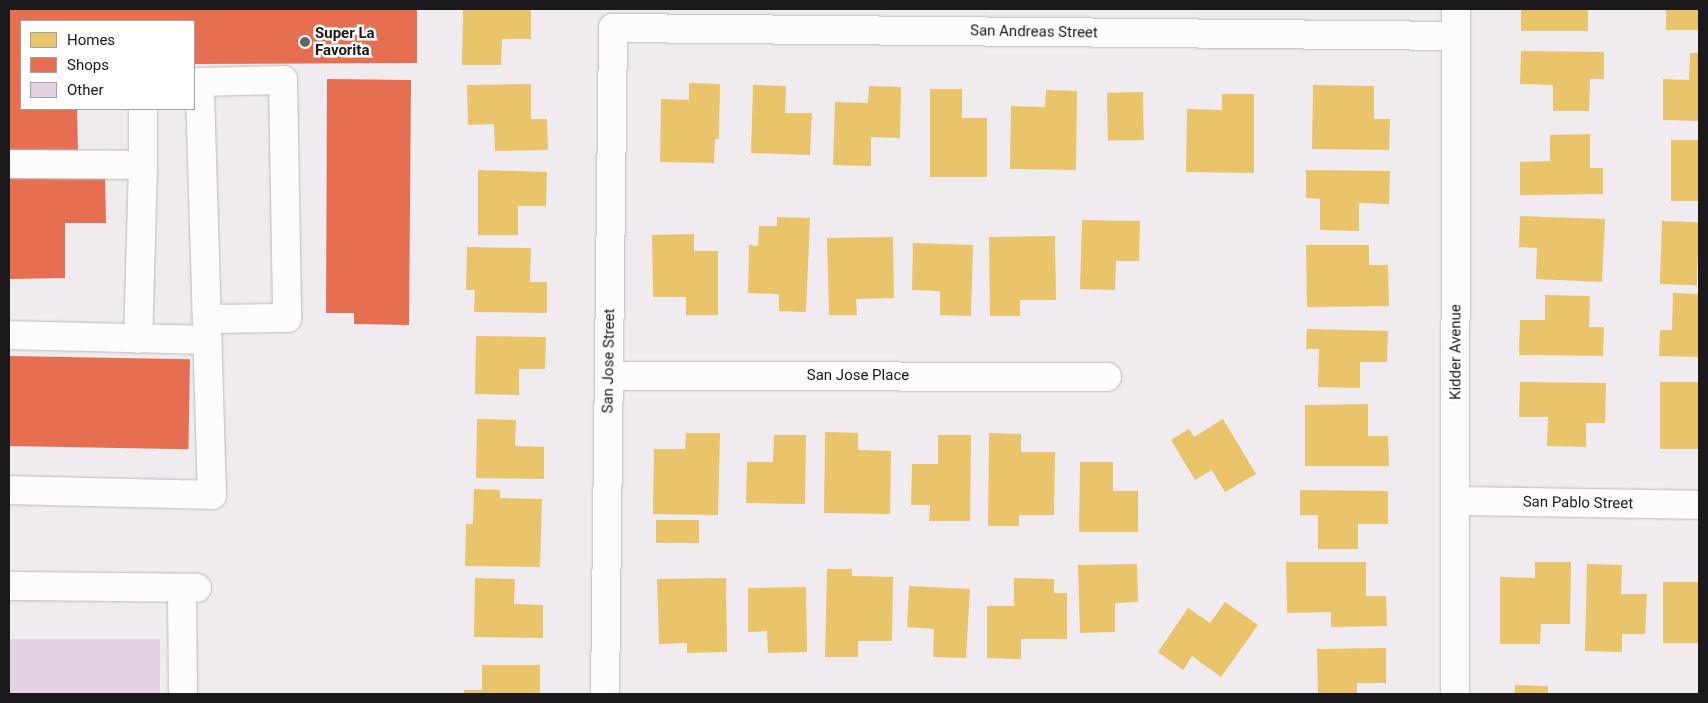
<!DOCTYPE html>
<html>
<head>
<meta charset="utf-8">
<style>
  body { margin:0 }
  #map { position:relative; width:1708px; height:703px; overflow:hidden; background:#efebef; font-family:Roboto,sans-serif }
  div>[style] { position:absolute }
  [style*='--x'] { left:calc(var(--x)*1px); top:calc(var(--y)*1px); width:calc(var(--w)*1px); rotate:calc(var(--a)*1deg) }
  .homes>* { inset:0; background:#e9c46a; transform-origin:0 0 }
  .shops>* { inset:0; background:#e76f51; transform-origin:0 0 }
  .building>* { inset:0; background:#e3d4e3; transform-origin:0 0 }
  .roads { filter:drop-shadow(0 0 1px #bcbabc) drop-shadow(0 0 1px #bcbabc) }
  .minor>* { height:28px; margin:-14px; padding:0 14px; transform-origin:14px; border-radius:14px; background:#fdfcfd }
  .dots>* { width:14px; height:14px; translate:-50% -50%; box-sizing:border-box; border:2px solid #fff; border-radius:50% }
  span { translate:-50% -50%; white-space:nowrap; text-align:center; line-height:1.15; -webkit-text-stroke:5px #fff; paint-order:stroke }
  .street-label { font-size:15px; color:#1b191b }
  .poi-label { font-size:15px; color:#1b191b; font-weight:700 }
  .left { translate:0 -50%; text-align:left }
  .frame { position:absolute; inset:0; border:10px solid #1b191b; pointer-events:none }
  .legend { position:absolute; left:20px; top:20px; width:175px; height:90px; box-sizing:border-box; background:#fff; border:1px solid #a4a3a4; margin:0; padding:6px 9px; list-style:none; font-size:15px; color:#1b191b }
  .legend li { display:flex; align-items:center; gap:10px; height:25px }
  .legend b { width:25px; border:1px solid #a4a3a4 }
</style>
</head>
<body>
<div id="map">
  <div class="homes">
    <i style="clip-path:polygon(463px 9px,531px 9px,531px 39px,502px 39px,501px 65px,462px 65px)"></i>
    <i style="left:1521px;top:9px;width:67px;height:22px"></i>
    <i style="left:1666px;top:9px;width:33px;height:21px"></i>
    <i style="clip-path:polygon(1521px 51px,1604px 52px,1604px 79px,1590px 79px,1589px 111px,1553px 111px,1553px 85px,1520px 84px)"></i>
    <i style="clip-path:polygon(1690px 53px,1699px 53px,1699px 121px,1663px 120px,1663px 79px,1689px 80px)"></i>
    <i style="clip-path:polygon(689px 83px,720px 84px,719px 139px,715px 139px,714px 163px,660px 162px,661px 99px,689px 100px)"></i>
    <i style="clip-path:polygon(531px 84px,531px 119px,547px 119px,548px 150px,495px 151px,494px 124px,468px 125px,467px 85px)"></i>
    <i style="clip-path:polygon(753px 85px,786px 86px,785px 113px,812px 113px,810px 155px,751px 153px)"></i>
    <i style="clip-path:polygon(1313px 85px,1374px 86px,1374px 119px,1390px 119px,1389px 150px,1312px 149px)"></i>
    <i style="clip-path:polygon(869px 86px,901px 87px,900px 138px,871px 137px,871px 166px,833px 165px,835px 102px,868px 103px)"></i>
    <i style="clip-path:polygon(930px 89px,962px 89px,962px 118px,987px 118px,987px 177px,930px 177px)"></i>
    <i style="clip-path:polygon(1046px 90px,1077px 91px,1076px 170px,1010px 169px,1011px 106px,1045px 107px)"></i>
    <i style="left:1143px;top:92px;width:48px;height:36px;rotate:89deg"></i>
    <i style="clip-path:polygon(1222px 94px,1254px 94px,1254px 173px,1186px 172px,1187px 109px,1222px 110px)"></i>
    <i style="clip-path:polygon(1590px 134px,1590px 168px,1603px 168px,1603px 194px,1520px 195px,1520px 162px,1550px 161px,1550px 135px)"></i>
    <i style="left:1699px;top:140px;width:61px;height:28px;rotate:90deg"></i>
    <i style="clip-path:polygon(478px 170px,547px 172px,546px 206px,518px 206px,518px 235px,478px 235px)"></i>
    <i style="clip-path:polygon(1306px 170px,1390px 171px,1389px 204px,1359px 203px,1359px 231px,1320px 230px,1320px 199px,1306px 198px)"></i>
    <i style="clip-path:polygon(1520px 216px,1605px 219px,1602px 282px,1536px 279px,1537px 248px,1519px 247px)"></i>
    <i style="clip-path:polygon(777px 217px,810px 218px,806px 312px,779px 311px,779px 294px,748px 293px,749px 245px,758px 246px,759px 226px,777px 226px)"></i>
    <i style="clip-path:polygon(1082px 220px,1140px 221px,1139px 261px,1116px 261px,1115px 290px,1080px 289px)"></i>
    <i style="left:1662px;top:221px;width:37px;height:63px;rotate:2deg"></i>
    <i style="clip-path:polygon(694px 234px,694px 251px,718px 251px,718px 315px,686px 315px,686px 297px,653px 297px,652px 235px)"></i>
    <i style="clip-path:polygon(1055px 236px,1056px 300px,1020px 300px,1020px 316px,990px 316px,989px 237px)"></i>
    <i style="clip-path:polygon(893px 237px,894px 298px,856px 299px,857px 315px,829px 315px,827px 238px)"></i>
    <i style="clip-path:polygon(913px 243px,973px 245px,971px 316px,940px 315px,940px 291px,912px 290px)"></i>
    <i style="clip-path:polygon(1306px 245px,1369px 245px,1369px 265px,1388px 265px,1389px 306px,1307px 307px)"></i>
    <i style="clip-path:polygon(467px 247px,531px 248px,530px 282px,547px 282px,547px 313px,474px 312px,475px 290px,466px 290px)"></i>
    <i style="clip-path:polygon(1673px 293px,1699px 294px,1699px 357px,1659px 356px,1660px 330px,1672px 330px)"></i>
    <i style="clip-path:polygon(1545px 295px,1590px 296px,1589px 327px,1604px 327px,1603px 356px,1519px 355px,1520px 320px,1545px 320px)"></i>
    <i style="clip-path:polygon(1307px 329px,1388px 331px,1387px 362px,1360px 362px,1360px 388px,1318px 387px,1319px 349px,1306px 349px)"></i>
    <i style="clip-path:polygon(476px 336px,546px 337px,545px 369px,519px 369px,519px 395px,475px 394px)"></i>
    <i style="clip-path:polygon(1520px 382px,1606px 383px,1605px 423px,1586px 423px,1586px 447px,1547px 446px,1548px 417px,1519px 417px)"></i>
    <i style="left:1660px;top:382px;width:39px;height:67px"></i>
    <i style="clip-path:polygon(1368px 404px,1368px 436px,1388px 436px,1389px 466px,1305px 466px,1305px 405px)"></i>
    <i style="clip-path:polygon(477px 419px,516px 420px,515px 446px,544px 447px,544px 479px,476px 478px)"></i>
    <i style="clip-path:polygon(1223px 419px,1256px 474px,1225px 492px,1212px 470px,1195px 480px,1171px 440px,1189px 429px,1194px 437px)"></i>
    <i style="clip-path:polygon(825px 432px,858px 433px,858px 450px,891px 451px,890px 514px,824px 513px)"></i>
    <i style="clip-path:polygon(686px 433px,720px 433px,718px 515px,653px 514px,654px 449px,685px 449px)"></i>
    <i style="clip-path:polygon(989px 433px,1021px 434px,1021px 452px,1055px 452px,1054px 515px,1019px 515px,1019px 526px,988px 526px)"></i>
    <i style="clip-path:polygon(774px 435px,806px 435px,805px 504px,746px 503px,747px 462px,773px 462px)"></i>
    <i style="clip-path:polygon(938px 435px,971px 435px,970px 521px,929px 521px,930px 505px,911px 505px,912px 464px,938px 464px)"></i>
    <i style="clip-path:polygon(1080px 462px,1113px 462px,1113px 491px,1138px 491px,1138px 532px,1079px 532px)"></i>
    <i style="clip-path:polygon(474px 489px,500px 490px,500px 498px,542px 499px,540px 567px,465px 566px,466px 524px,473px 524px)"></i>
    <i style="clip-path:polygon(1300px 490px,1388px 491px,1388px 524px,1358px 524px,1358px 549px,1318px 549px,1318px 515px,1300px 515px)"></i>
    <i style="left:699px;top:520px;width:23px;height:43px;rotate:90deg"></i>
    <i style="clip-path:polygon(1286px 562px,1366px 562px,1366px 596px,1386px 596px,1387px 626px,1331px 627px,1331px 612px,1287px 613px)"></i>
    <i style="clip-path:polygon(1535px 562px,1571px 562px,1570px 624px,1541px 624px,1540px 644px,1500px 644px,1500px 577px,1535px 578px)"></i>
    <i style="clip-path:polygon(1137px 564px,1138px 602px,1115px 603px,1115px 632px,1080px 633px,1078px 565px)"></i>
    <i style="clip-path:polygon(1587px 564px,1622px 565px,1621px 594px,1647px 594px,1645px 634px,1622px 634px,1622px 652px,1585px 651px)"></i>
    <i style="clip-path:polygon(827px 569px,852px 569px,852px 576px,893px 577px,892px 641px,858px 641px,858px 657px,825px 657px)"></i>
    <i style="clip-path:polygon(475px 578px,515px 579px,514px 604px,543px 605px,543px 638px,474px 637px)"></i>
    <i style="clip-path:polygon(726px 578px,727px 652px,687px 653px,687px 643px,659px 644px,657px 579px)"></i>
    <i style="clip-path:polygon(1014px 578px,1054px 579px,1054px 593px,1067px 593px,1067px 639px,1021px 639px,1021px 659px,987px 658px,987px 606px,1014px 606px)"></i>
    <i style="left:1663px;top:582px;width:36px;height:61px"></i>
    <i style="clip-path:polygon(909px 586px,970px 589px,966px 658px,933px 657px,934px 629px,907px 627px)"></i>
    <i style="clip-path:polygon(806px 587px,807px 652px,768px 653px,767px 631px,748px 632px,748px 588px)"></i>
    <i style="clip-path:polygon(1225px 602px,1258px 625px,1221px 677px,1192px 656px,1183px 670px,1158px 652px,1188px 608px,1210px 623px)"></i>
    <i style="clip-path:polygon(1386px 648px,1386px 683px,1357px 683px,1357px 694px,1318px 694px,1317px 649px)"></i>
    <i style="clip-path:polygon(482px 665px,540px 665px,540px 694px,464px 694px,464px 690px,482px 690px)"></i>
    <i style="left:1515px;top:685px;width:33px;height:9px;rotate:2deg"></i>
  </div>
  <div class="shops">
    <i style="clip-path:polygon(9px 9px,417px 9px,417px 63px,194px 64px,194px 21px,21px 21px,21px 109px,77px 109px,78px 152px,9px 152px)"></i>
    <i style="clip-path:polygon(327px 79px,411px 80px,409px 325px,354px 324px,354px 313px,326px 313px)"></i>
    <i style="clip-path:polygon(105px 172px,106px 223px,65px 223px,65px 278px,9px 279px,9px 173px)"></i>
    <i style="left:9px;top:356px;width:181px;height:90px;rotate:1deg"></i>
  </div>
  <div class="building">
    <i style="left:9px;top:639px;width:151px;height:55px"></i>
  </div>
  <div class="roads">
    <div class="minor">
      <i style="--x:9;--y:164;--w:134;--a:0.4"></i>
      <i style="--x:143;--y:165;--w:174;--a:91.6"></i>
      <i style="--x:143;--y:165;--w:56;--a:-90"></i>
      <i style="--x:9;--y:335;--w:198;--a:1.4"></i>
      <i style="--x:609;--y:376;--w:498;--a:0.1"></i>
      <i style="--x:9;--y:490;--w:203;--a:1.4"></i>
      <i style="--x:212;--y:495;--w:413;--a:-91.7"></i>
      <i style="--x:200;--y:82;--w:83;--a:-1.4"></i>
      <i style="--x:283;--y:80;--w:238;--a:89"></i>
      <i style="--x:287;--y:318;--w:80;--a:179.3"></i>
      <i style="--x:1456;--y:501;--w:243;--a:0.9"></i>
      <i style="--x:9;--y:586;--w:188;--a:0.6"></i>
      <i style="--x:182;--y:588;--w:106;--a:89.5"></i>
      <i style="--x:605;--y:694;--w:666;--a:-89.31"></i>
      <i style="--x:613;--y:28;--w:843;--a:0.54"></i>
      <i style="--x:1455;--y:694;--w:685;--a:-89.92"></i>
    </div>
  </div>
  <div class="dots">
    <i style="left:305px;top:42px;background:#656265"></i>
  </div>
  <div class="street-label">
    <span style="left:1034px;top:32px;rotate:1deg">San Andreas Street</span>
    <span style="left:1456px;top:352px;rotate:-90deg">Kidder Avenue</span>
    <span style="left:609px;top:361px;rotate:-89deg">San Jose Street</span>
    <span style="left:858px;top:376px">San Jose Place</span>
    <span style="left:1578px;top:503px;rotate:1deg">San Pablo Street</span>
  </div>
  <div class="poi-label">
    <span class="left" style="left:315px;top:42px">Super La<br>Favorita</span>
  </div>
  <div class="frame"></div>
  <ul class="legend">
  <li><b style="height:14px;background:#e9c46a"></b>Homes</li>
  <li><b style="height:14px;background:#e76f51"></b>Shops</li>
  <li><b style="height:14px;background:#e3d4e3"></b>Other</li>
  </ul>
</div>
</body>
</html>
